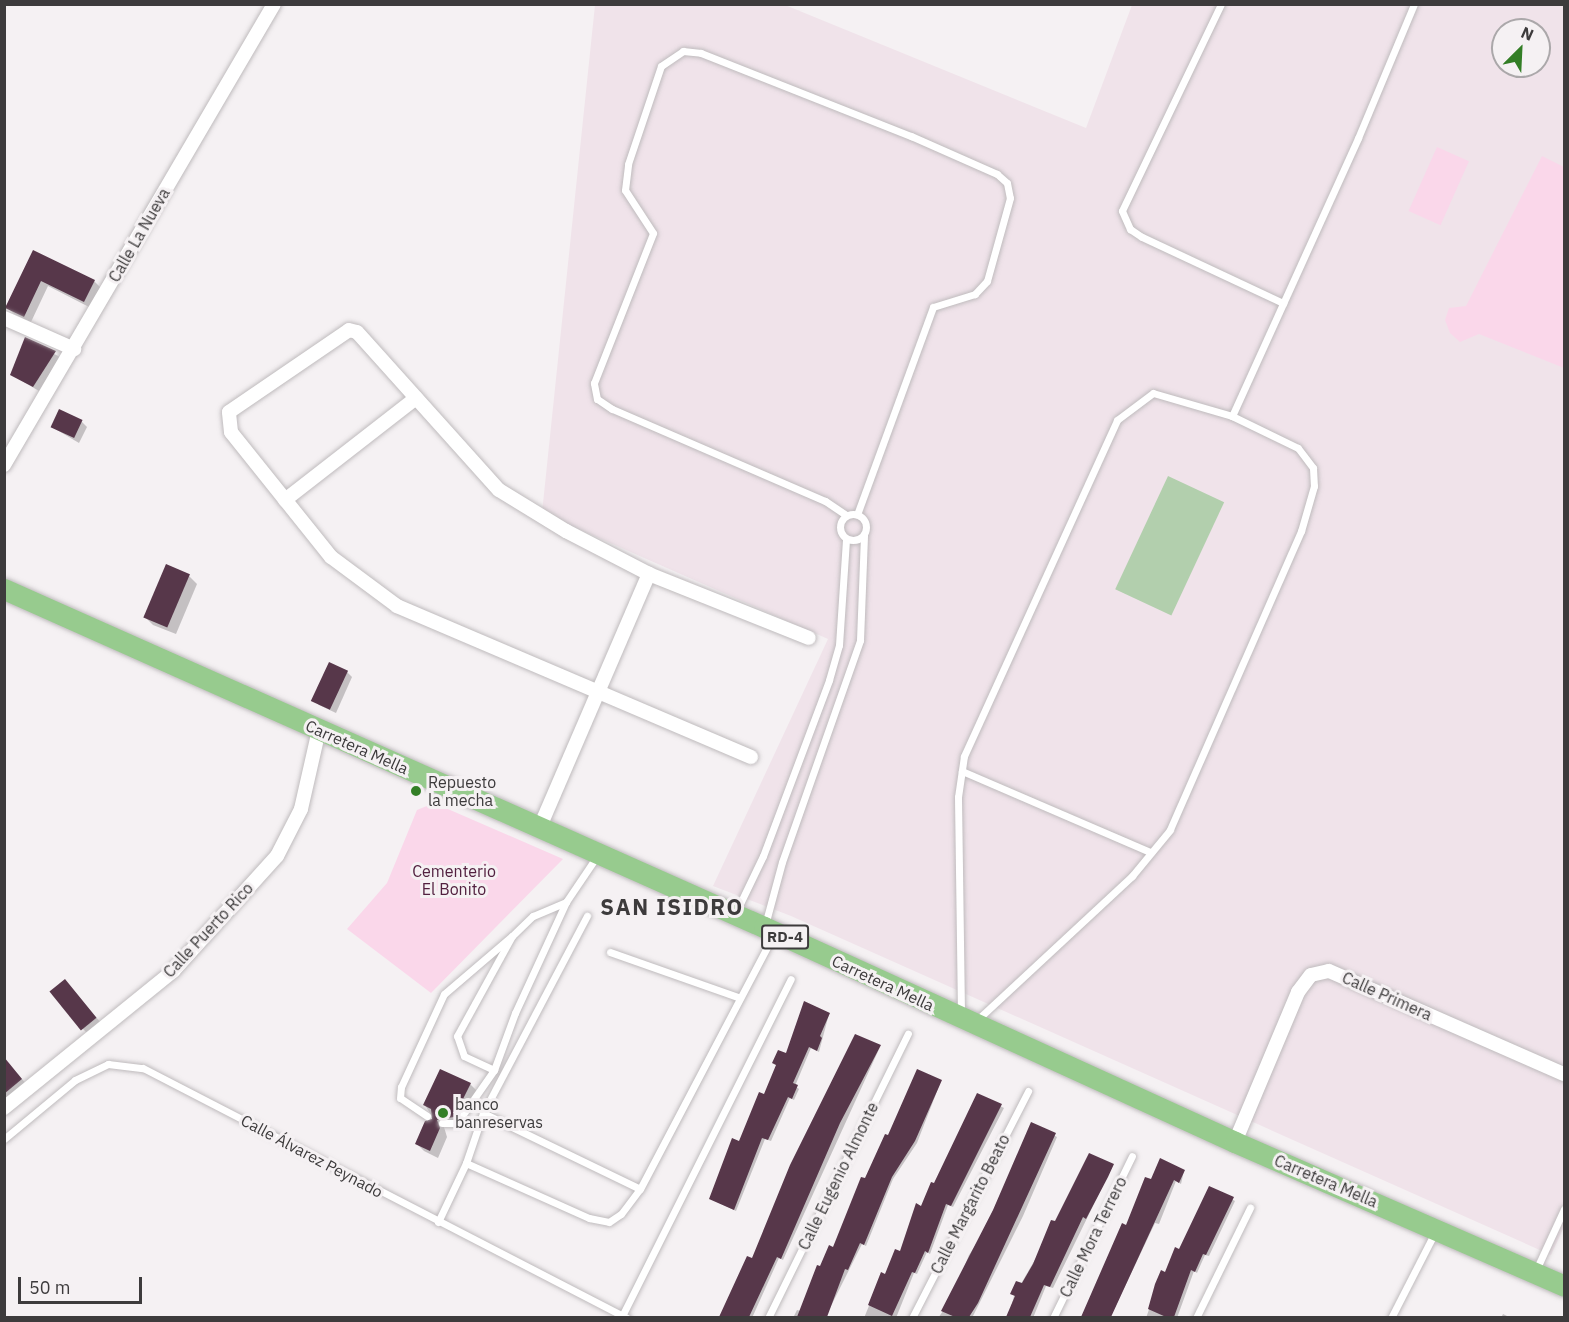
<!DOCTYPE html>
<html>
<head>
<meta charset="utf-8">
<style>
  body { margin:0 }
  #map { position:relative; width:1569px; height:1322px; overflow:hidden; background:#f5f1f3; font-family:"IBM Plex Sans",sans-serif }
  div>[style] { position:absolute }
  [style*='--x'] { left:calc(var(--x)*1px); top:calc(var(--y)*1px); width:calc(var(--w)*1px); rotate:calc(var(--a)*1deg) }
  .built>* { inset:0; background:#f0e3ea }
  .green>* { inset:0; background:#fad7ea; transform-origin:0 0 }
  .water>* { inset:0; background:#b2cfad; transform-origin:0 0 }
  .shadow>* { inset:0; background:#0003 }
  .building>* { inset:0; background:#57374a; transform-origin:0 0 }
  .roads { filter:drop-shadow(0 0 2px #bfbbbd) drop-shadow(0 0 2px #bfbbbd) }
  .lane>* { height:7px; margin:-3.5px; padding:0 3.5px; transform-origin:3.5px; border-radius:3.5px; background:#fff }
  .lane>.ring { margin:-3.5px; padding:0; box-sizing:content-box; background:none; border:7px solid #fff; border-radius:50% }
  .street>* { height:14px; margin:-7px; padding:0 7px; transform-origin:7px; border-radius:7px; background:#fff }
  .primary>* { height:21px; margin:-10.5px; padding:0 10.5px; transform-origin:10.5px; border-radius:10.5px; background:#97cb8e }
  .dots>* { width:16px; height:16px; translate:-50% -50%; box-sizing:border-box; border:3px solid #f5f1f3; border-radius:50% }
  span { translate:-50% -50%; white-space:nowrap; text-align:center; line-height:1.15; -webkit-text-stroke:6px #f5f1f3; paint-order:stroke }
  .shield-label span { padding:2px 4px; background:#f5f1f3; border:2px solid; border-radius:4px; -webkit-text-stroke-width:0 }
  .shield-label { font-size:15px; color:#3d3b3c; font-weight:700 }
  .street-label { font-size:16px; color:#3d3b3c }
  .poi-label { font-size:16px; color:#3d3b3c }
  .left { translate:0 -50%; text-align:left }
  .park-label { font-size:16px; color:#522140 }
  .district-label { font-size:22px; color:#3d3b3c; font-weight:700; letter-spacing:1.5px }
  .frame { position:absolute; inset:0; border:6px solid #3d3b3c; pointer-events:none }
  .north { position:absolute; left:1491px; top:18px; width:60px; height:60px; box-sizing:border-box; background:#f5f1f3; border:2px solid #aba8aa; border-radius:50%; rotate:24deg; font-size:16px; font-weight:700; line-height:24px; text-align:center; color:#3d3b3c }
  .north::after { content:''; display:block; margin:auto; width:21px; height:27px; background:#337e26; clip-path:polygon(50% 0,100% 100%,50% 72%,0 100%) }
  .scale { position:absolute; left:18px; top:1277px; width:124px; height:27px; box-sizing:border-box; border:3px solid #3d3b3c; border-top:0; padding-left:8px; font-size:18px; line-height:21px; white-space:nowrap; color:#3d3b3c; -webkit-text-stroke:4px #f5f1f3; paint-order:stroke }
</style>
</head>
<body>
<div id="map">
  <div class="built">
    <i style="clip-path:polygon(evenodd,595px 5px,785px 5px,1086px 128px,1132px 5px,1564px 5px,1564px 1227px,1551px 1255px,791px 916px,713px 886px,828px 639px,542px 513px,595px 5px,1503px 30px,1539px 30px,1539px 66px,1503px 66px,1503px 30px)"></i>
  </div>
  <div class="green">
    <i style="left:1437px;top:147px;width:35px;height:70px;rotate:24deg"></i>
    <i style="clip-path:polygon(1542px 156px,1564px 167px,1564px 368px,1479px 334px,1460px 342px,1450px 333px,1445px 320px,1449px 308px,1466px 306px)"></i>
    <i style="clip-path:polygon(434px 803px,563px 859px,431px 993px,347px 929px,387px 883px,417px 810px)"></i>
  </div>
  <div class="water">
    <i style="left:1168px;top:476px;width:62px;height:125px;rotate:25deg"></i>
  </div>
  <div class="shadow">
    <i style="clip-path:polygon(34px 252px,94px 281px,101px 288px,91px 308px,48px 286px,31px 322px,14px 314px,7px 307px)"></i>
    <i style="clip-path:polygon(26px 339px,60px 357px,39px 391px,12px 375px)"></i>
    <i style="clip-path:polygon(82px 422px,87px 427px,79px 443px,52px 427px)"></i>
    <i style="clip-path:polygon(189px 576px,197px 584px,176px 634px,153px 625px,145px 617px)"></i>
    <i style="clip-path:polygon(347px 672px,352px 677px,336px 713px,319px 705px,314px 700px)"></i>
    <i style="clip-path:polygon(70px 986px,101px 1023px,88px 1034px,83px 1029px)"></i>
    <i style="clip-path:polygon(829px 1014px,819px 1052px,811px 1048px,795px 1086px,799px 1089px,794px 1100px,790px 1098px,771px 1141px,765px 1139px,736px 1211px,713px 1200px,787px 1055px)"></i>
    <i style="clip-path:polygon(880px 1047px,783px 1260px,779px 1258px,752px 1318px,725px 1318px,722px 1315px)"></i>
    <i style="clip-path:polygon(4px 1058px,28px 1086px,9px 1101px,4px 1097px)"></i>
    <i style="clip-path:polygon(941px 1081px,917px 1143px,893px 1179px,866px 1246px,862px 1244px,825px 1318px,793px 1318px,797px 1310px,801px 1311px,889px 1137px)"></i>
    <i style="clip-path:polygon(470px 1084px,478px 1092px,462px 1125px,444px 1127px,447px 1137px,438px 1158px,424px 1151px,416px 1143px,434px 1120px,425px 1105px)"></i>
    <i style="clip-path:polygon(978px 1095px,1004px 1108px,953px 1207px,948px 1205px,930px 1254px,927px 1252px,917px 1274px,914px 1273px,896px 1318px,864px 1318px,882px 1274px,886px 1276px,901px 1253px)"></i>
    <i style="clip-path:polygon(1032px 1124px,1057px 1137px,1023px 1216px,972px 1318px,938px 1318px,951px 1300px,969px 1255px,982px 1235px)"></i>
    <i style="clip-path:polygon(1113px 1165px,1053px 1288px,1046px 1286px,1033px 1318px,1008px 1318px,1014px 1296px,1056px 1223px)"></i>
    <i style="clip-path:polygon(1184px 1171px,1181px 1184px,1176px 1181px,1159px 1224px,1155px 1223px,1110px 1318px,1082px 1318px,1123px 1225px,1127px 1227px,1151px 1181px)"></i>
    <i style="clip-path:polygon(1210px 1188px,1235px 1201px,1209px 1256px,1205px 1255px,1197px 1273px,1194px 1271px,1177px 1318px,1146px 1318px,1162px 1272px,1166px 1274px,1180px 1251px)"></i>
    <i style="clip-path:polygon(1503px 1314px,1511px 1318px,1501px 1318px)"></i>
  </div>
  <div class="building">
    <i style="clip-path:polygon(33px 250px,95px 280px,84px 302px,41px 281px,24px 317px,5px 308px)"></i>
    <i style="clip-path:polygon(25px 337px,56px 351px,33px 387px,10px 375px)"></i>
    <i style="left:59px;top:409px;width:26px;height:20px;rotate:25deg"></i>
    <i style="left:166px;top:564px;width:26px;height:58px;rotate:23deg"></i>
    <i style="left:329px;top:662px;width:21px;height:43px;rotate:25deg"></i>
    <i style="left:65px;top:979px;width:50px;height:20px;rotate:51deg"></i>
    <i style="clip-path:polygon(804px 1001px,830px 1013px,820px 1036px,822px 1038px,817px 1051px,809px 1047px,793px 1083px,798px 1085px,792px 1099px,788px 1097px,768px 1140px,762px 1138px,734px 1210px,709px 1199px,732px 1138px,739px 1141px,759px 1092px,764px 1094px,776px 1065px,772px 1063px,778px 1050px,786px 1053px)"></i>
    <i style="clip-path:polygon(855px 1034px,881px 1045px,840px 1123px,781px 1259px,777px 1257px,749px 1317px,719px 1317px,747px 1256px,752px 1258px,790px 1165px)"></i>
    <i style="clip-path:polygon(4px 1057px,22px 1079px,4px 1094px)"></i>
    <i style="clip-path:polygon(440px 1069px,471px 1083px,454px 1117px,437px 1120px,440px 1128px,430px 1151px,415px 1144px,425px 1121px,432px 1119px,431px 1109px,423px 1105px)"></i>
    <i style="clip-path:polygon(917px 1069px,942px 1080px,915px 1141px,892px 1177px,864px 1245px,860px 1243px,848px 1270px,845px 1269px,827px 1317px,797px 1317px,817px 1265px,820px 1266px,829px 1245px,833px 1247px,861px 1177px,865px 1178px,885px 1134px,888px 1135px)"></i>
    <i style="clip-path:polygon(977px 1093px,1002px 1104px,951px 1206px,946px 1204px,928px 1253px,925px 1251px,915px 1273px,912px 1272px,892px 1316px,868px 1305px,881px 1272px,885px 1274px,895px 1249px,900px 1251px,916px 1203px,921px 1206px,931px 1182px,934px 1183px)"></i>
    <i style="clip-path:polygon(1031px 1122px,1056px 1133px,978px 1303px,969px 1317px,955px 1317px,941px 1311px,993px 1210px)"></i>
    <i style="clip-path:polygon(1089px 1153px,1114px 1164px,1108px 1177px,1086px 1219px,1083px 1217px,1050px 1287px,1044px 1285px,1030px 1317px,1006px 1317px,1015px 1296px,1010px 1294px,1016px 1281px,1022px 1283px,1033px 1264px,1051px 1220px,1055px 1221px)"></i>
    <i style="clip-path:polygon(1160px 1158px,1185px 1170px,1179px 1183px,1174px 1180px,1111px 1317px,1081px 1317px,1122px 1223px,1126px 1225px,1145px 1177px,1151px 1179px)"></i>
    <i style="clip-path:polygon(1209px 1186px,1234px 1197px,1206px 1255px,1203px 1254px,1195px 1272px,1191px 1270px,1174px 1317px,1166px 1317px,1148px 1309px,1155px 1284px,1161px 1270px,1165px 1272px,1175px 1247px,1179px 1249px)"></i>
  </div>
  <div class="roads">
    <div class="lane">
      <i style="--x:1221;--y:4;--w:229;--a:115.6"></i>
      <i style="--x:1122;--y:211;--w:20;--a:66"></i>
      <i style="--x:1130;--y:229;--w:14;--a:34"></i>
      <i style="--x:1142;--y:237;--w:156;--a:25.1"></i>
      <i style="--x:1232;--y:416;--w:305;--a:-65.6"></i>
      <i style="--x:1358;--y:138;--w:145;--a:-67.3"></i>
      <i class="ring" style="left:840px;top:514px;width:19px;height:19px"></i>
      <i style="--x:846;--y:515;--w:25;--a:-146"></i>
      <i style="--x:825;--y:501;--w:232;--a:-156.6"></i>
      <i style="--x:612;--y:409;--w:18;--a:-146"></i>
      <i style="--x:597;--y:399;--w:16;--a:-101"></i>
      <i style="--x:594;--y:383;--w:161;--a:-68.5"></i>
      <i style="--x:653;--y:233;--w:51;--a:-123.1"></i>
      <i style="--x:625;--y:190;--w:26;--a:-83"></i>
      <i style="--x:628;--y:164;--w:103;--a:-71.4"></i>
      <i style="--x:661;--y:66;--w:27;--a:-34"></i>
      <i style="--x:683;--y:51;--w:18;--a:6"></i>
      <i style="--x:701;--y:53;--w:226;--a:21.6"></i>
      <i style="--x:911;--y:136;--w:94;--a:23.8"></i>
      <i style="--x:997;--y:174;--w:13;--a:42"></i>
      <i style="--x:1007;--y:183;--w:15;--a:79"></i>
      <i style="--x:1010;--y:198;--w:86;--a:105.5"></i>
      <i style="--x:987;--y:281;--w:18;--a:133"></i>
      <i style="--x:975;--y:294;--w:44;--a:162.8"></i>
      <i style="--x:933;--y:307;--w:221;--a:110.1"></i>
      <i style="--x:962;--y:771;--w:205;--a:23.3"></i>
      <i style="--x:736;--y:912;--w:62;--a:-64.3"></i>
      <i style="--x:763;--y:856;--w:188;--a:-69.4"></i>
      <i style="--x:829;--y:680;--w:36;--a:-74"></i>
      <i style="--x:839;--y:645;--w:106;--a:-86.2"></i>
      <i style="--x:765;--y:925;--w:65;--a:-74.9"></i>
      <i style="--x:782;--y:862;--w:235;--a:-70.6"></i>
      <i style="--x:860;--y:640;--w:105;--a:-87.8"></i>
      <i style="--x:610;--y:952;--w:136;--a:19.4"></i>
      <i style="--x:961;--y:1013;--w:216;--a:-90.8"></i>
      <i style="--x:958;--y:797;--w:41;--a:-81.7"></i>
      <i style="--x:964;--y:756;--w:369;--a:-65.5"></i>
      <i style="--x:1117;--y:420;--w:45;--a:-36.9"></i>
      <i style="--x:1153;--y:393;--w:82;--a:16.2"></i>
      <i style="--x:1232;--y:416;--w:73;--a:25.9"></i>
      <i style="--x:1298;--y:448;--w:25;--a:53"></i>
      <i style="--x:1313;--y:468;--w:18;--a:87"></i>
      <i style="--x:1314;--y:486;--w:47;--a:106.1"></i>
      <i style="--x:1301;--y:531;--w:326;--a:113.7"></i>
      <i style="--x:1170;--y:830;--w:60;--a:129.6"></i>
      <i style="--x:1132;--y:876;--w:213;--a:137.1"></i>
      <i style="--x:494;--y:1070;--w:33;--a:-155"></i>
      <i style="--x:464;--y:1056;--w:21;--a:-109"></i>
      <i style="--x:457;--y:1036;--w:114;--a:-61.2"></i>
      <i style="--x:512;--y:936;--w:29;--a:-44"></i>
      <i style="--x:533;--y:916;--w:36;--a:-23"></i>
      <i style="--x:483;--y:1113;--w:174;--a:25.8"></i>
      <i style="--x:427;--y:1116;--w:32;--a:-146"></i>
      <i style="--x:400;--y:1098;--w:11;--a:-85"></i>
      <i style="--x:401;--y:1087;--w:102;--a:-65.2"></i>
      <i style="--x:444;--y:994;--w:89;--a:-40.5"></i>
      <i style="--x:442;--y:1123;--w:15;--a:0"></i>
      <i style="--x:457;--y:1123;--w:65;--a:-55.1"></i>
      <i style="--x:494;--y:1070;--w:61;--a:-69.8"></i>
      <i style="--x:515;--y:1013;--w:122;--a:-65.3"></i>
      <i style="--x:566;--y:902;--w:55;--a:-56"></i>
      <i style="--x:4;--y:1139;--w:92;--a:-39.7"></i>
      <i style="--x:75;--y:1080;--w:37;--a:-26"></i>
      <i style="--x:108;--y:1064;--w:35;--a:7"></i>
      <i style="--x:143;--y:1068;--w:545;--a:27.32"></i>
      <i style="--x:466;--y:1163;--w:135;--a:24.1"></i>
      <i style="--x:589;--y:1218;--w:20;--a:11"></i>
      <i style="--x:609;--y:1222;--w:14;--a:-34"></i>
      <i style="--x:621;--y:1214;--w:31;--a:-53"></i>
      <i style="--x:640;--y:1189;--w:288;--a:-62.3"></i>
      <i style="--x:438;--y:1222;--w:65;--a:-64.6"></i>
      <i style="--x:466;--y:1163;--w:53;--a:-71.2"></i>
      <i style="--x:483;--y:1113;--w:223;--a:-62.2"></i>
      <i style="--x:1536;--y:1270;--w:67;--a:-65.3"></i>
      <i style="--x:621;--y:1318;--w:379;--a:-63.4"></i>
      <i style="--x:768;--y:1318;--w:317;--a:-63.8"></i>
      <i style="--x:912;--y:1318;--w:255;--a:-62.9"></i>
      <i style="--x:1053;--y:1318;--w:180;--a:-64"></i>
      <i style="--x:1196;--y:1318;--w:123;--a:-63.9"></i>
      <i style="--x:1391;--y:1318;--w:97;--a:-62.9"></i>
    </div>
    <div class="street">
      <i style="--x:4;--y:318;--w:77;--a:23.9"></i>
      <i style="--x:4;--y:465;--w:534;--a:-59.64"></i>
      <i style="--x:285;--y:500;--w:166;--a:-37.9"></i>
      <i style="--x:751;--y:757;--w:385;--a:-156.9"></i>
      <i style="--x:397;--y:606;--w:82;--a:-143.4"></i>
      <i style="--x:331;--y:557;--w:160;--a:-128.7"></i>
      <i style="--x:231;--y:432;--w:20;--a:-96"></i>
      <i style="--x:229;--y:412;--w:145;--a:-34.3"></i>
      <i style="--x:349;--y:330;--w:8;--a:14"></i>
      <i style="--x:357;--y:332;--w:212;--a:48.1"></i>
      <i style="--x:499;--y:490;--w:79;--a:31.5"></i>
      <i style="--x:566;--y:531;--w:93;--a:27.4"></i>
      <i style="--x:649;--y:574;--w:172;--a:21.8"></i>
      <i style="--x:539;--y:829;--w:278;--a:-66.7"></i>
      <i style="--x:4;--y:1108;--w:218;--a:-39"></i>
      <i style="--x:173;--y:971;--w:155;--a:-47.9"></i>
      <i style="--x:277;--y:856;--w:53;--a:-62.9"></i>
      <i style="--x:301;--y:809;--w:81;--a:-77.2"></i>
      <i style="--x:1235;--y:1142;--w:163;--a:-67.2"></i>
      <i style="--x:1298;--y:992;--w:21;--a:-53"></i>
      <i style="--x:1311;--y:975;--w:18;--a:-13"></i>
      <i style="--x:1329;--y:971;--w:257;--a:23.7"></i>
    </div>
    <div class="primary">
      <i style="--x:4;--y:589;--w:832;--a:23.98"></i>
      <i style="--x:764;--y:927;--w:518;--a:24.54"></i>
      <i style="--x:1235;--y:1142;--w:359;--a:23.6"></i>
    </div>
  </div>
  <div class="dots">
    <i style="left:416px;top:791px;background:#337e26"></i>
    <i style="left:443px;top:1113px;background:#337e26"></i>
  </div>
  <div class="shield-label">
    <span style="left:785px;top:937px">RD-4</span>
  </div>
  <div class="street-label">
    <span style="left:139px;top:235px;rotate:-60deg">Calle La Nueva</span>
    <span style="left:357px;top:747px;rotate:24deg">Carretera Mella</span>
    <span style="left:208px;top:930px;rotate:-47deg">Calle Puerto Rico</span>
    <span style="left:883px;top:983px;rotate:25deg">Carretera Mella</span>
    <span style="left:1387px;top:996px;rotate:24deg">Calle Primera</span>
    <span style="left:312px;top:1156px;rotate:28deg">Calle Álvarez Peynado</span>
    <span style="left:838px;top:1176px;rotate:-64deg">Calle Eugenio Almonte</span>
    <span style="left:1326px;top:1181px;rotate:23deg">Carretera Mella</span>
    <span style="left:970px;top:1204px;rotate:-63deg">Calle Margarito Beato</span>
    <span style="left:1093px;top:1237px;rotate:-64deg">Calle Mora Terrero</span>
  </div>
  <div class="poi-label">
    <span class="left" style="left:428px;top:791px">Repuesto<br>la mecha</span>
    <span class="left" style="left:455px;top:1113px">banco<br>banreservas</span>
  </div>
  <div class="park-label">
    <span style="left:454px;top:880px">Cementerio<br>El Bonito</span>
  </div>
  <div class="district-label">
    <span style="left:672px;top:907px">SAN ISIDRO</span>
  </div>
  <div class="frame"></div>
  <div class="north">N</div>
  <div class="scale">50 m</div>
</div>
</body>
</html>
